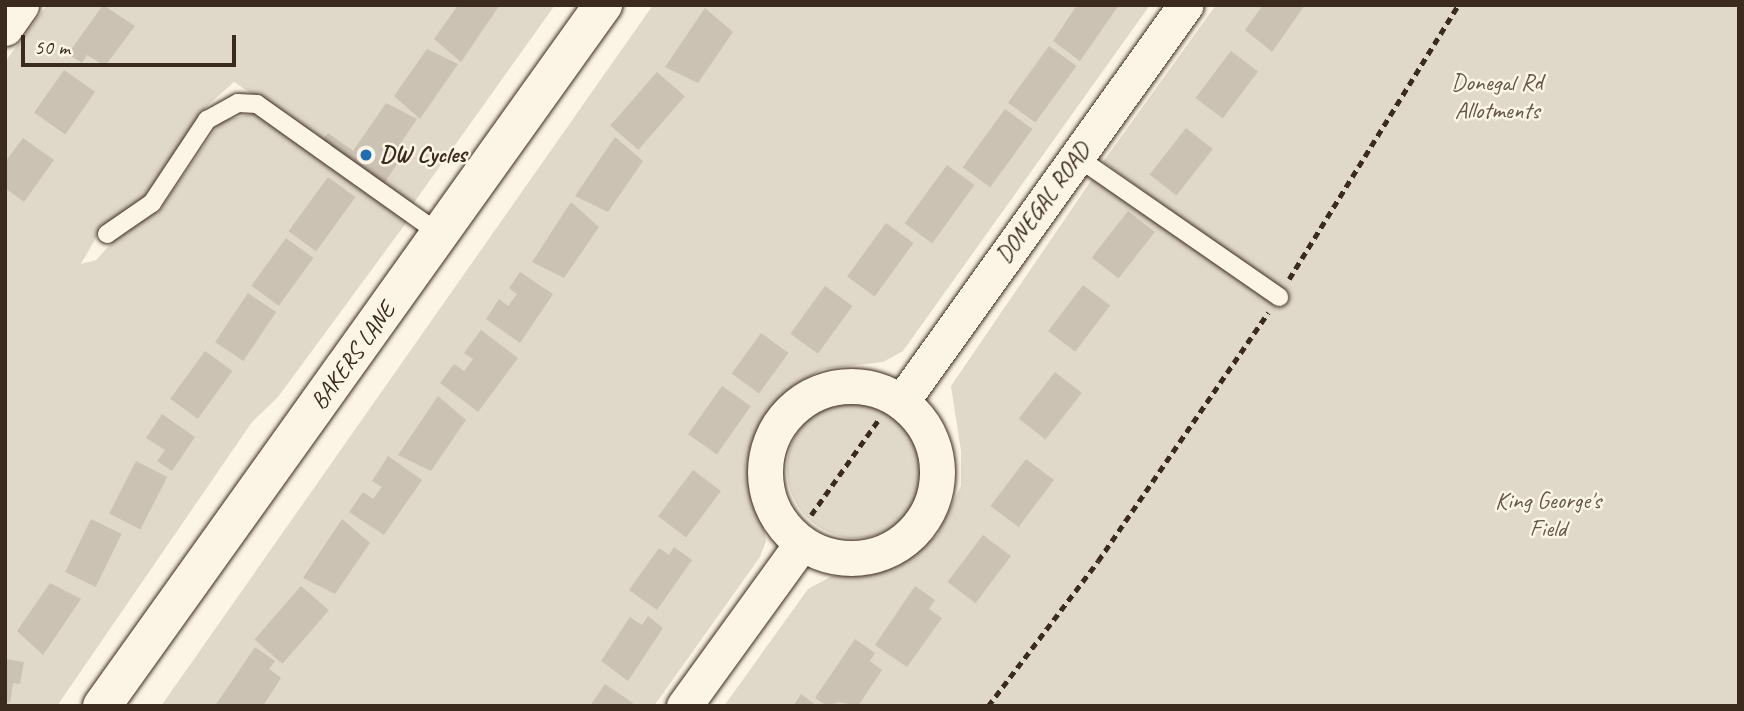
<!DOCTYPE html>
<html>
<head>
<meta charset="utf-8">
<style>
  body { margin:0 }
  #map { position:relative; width:1744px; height:711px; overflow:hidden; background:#fcf5e5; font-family:Caveat,sans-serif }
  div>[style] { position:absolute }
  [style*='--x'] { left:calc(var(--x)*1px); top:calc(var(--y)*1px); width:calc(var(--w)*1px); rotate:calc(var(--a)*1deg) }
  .green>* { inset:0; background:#e0d8c8 }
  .round { border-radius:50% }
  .building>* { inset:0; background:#ccc2b3; transform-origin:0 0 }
  .path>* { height:4.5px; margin-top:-2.25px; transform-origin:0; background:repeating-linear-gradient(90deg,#3b2a1e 0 7px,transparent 0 12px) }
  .roads { filter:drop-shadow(0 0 2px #3b2a1e) drop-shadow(0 0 2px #3b2a1e) }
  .lane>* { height:18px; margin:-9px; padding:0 9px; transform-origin:9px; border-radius:9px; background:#fcf5e5 }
  .street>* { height:35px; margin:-17.5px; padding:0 17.5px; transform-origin:17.5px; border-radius:17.5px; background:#fcf5e5 }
  .street>.ring { margin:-17.5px; padding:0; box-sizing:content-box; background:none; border:35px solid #fcf5e5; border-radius:50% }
  .secondary>* { height:38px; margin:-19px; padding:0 19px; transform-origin:19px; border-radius:19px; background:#fcf5e5 }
  .dots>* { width:19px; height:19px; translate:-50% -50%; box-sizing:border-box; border:4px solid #fcf5e5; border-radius:50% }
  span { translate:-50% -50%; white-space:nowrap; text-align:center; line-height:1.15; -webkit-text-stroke:5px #fcf5e5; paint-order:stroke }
  .park-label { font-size:24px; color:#645648 }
  .poi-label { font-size:24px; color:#3b2a1e; font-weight:700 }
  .left { translate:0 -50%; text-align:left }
  .street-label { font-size:24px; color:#3b2a1e }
  .frame { position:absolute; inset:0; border:7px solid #3b2a1e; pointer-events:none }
  .scale { position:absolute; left:21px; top:35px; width:215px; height:32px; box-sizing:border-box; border:4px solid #3b2a1e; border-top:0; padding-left:9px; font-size:21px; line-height:24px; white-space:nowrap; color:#3b2a1e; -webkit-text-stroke:5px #fcf5e5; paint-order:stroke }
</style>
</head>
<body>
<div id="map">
  <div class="green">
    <i style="clip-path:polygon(47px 5px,555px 5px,413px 204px,234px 82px,206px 107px,142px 200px,101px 229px,81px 264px,96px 260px,119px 235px,160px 210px,221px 121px,256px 113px,409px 219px,278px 397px,252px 422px,57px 706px,5px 706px,5px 62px)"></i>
    <i style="clip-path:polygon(653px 5px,1150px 5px,903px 351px,883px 362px,823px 369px,794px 385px,770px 411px,760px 428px,754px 464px,766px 541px,760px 557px,654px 706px,161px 706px)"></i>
    <i style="clip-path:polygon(1216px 5px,1739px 5px,1739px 706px,724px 706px,808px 589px,832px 576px,897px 567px,937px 535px,961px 486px,961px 451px,951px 386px,1095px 175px,1271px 282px,1103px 162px)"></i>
    <i class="round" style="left:787px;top:400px;width:138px;height:138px"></i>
  </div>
  <div class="building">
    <i style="clip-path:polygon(103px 5px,135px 26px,105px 66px,87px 55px,82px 63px,68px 54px)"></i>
    <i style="clip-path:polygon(458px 5px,499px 6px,461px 62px,434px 39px)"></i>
    <i style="clip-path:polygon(1077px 5px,1119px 5px,1080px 61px,1053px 41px)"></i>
    <i style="clip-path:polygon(1263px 5px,1305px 5px,1272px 52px,1245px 30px)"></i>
    <i style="clip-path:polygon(705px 8px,733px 32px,698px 83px,665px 67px)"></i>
    <i style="left:1049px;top:46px;width:34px;height:70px;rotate:36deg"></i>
    <i style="clip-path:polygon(427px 49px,458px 64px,420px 119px,394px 96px)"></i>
    <i style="left:1231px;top:51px;width:34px;height:59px;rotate:37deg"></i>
    <i style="left:64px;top:70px;width:38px;height:52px;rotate:35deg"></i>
    <i style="left:657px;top:72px;width:37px;height:71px;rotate:41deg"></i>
    <i style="clip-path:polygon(386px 103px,417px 119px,390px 159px,397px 164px,383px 185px,321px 142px,328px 133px,353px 151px)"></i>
    <i style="left:1005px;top:109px;width:34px;height:72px;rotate:36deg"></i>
    <i style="left:1186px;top:128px;width:34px;height:59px;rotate:38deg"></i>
    <i style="clip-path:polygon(615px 137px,643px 161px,608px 212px,575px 196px)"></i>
    <i style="clip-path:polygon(23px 138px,54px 160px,24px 202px,5px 188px,5px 162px)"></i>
    <i style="left:947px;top:165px;width:34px;height:72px;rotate:36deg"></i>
    <i style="left:328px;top:177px;width:34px;height:67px;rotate:36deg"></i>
    <i style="clip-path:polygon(571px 202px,599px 227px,564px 278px,532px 262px)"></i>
    <i style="left:1128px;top:211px;width:34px;height:59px;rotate:38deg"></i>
    <i style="left:886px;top:223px;width:34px;height:66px;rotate:36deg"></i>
    <i style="left:286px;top:238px;width:34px;height:59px;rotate:36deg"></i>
    <i style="clip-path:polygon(520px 272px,553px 294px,520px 343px,486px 319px,499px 299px,508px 306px,517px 294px,509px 288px)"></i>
    <i style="left:1083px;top:285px;width:34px;height:58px;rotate:37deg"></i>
    <i style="left:825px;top:286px;width:34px;height:59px;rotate:36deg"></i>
    <i style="left:248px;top:293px;width:34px;height:59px;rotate:34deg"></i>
    <i style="clip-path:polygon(481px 330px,518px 358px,478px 412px,440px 383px,454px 364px,464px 371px,468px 366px,473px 359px,464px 353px)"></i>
    <i style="left:761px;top:333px;width:34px;height:50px;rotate:36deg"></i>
    <i style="left:205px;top:351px;width:34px;height:59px;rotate:36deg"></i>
    <i style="left:1055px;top:372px;width:34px;height:59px;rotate:38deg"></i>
    <i style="left:722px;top:386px;width:35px;height:59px;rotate:35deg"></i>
    <i style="clip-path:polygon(438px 396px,466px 420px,431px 471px,398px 455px)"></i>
    <i style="clip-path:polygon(162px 414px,195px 437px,172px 471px,157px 461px,165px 450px,146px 438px)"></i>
    <i style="clip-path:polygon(388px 456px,422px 480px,384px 535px,349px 512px,363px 492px,373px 499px,382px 487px,372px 481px)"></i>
    <i style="left:1026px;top:459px;width:35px;height:59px;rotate:37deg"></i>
    <i style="left:136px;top:461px;width:35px;height:59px;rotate:27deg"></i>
    <i style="left:693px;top:470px;width:35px;height:58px;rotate:37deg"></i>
    <i style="left:91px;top:519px;width:34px;height:59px;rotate:26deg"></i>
    <i style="clip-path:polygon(342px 519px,370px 543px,335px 594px,303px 578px)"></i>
    <i style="left:983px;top:535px;width:35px;height:59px;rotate:37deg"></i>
    <i style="clip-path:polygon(674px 547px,692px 560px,657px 610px,629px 590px,659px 548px,669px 555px)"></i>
    <i style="clip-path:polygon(50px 583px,81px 599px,43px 655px,17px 631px)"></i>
    <i style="left:301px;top:586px;width:37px;height:71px;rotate:41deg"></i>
    <i style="clip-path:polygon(915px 586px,935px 600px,929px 609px,942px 618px,907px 667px,875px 645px)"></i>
    <i style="clip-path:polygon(648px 616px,663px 628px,628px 681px,601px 661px,630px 617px,642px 625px)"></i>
    <i style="clip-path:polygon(855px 639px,875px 653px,870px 661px,882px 670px,858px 706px,839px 702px,827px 706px,815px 698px)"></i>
    <i style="clip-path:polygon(255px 647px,275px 661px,269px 669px,281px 678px,263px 706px,215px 706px)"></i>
    <i style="clip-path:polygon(5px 659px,24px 662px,20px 684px,13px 683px,10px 703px,5px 702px)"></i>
    <i style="clip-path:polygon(605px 684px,633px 703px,631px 706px,590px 706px)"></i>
    <i style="clip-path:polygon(801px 694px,817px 706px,793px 706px)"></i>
  </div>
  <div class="path">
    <i style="--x:1289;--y:279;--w:322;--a:-58.3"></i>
    <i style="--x:811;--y:515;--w:118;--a:-54.7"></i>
    <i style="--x:988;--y:706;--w:182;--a:-52.8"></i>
    <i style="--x:1098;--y:561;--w:301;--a:-55.6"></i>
  </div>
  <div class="roads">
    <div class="lane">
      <i style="--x:1077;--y:157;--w:246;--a:34.7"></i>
      <i style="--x:107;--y:234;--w:55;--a:-34.6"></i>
      <i style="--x:152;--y:203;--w:100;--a:-56.5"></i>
      <i style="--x:207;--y:120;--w:35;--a:-29"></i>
      <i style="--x:238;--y:103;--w:19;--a:3"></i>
      <i style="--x:257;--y:104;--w:224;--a:35.4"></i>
    </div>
    <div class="street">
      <i style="--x:5;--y:28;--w:28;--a:-55"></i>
      <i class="ring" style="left:765px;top:386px;width:137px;height:137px"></i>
      <i style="--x:902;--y:401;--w:487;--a:-54.4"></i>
      <i style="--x:684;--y:706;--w:201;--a:-54.1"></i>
    </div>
    <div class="secondary">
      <i style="--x:102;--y:706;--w:862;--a:-54.45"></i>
    </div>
  </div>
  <div class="dots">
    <i style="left:366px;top:155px;background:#1f6fb2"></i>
  </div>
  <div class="park-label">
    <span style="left:1497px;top:97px">Donegal Rd<br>Allotments</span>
    <span style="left:1548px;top:515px">King George's<br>Field</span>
  </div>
  <div class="poi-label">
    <span class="left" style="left:380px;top:155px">DW Cycles</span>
  </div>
  <div class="street-label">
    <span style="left:1043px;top:203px;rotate:-54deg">DONEGAL ROAD</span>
    <span style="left:353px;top:356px;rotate:-54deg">BAKERS LANE</span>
  </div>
  <div class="frame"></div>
  <div class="scale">50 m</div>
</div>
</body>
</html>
